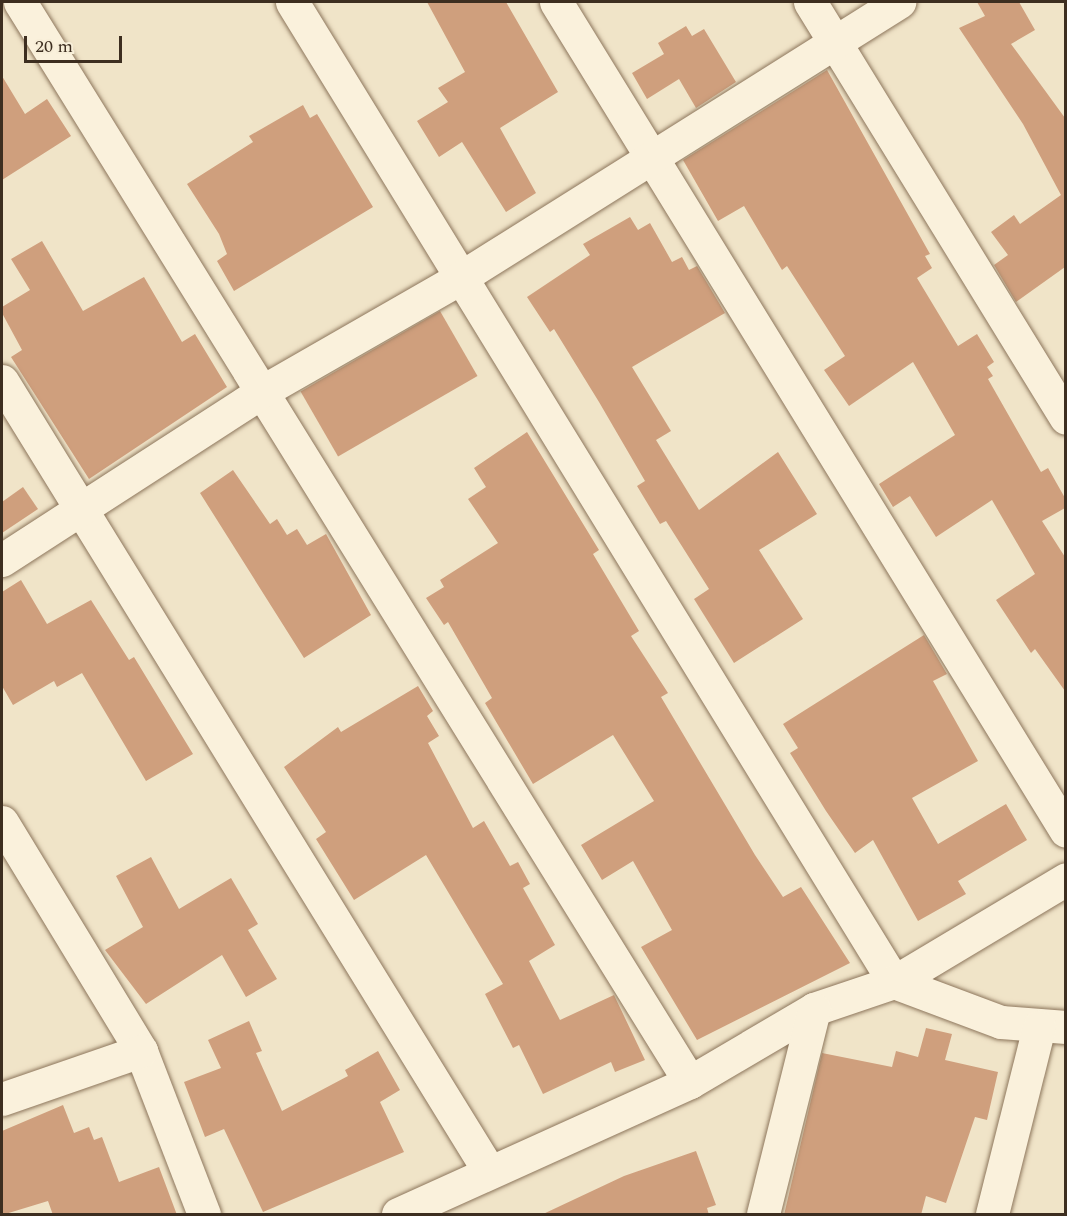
<!DOCTYPE html>
<html>
<head>
<meta charset="utf-8">
<style>
  body { margin:0 }
  #map { position:relative; width:1067px; height:1216px; overflow:hidden; background:#f0e4c8; font-family:Spectral,serif }
  div>[style] { position:absolute }
  [style*='--x'] { left:calc(var(--x)*1px); top:calc(var(--y)*1px); width:calc(var(--w)*1px); rotate:calc(var(--a)*1deg) }
  .building>* { inset:0; background:#cf9f7d; transform-origin:0 0 }
  .roads { filter:drop-shadow(0 0 2px #8d765c) drop-shadow(0 0 2px #8d765c) }
  .minor>* { height:33px; margin:-16.5px; padding:0 16.5px; transform-origin:16.5px; border-radius:16.5px; background:#faf1dc }
  span { translate:-50% -50%; white-space:nowrap; text-align:center; line-height:1.15; -webkit-text-stroke:5px #f7eed8; paint-order:stroke }
  .frame { position:absolute; inset:0; border:3px solid #3d2e20; pointer-events:none }
  .scale { position:absolute; left:24px; top:36px; width:98px; height:27px; box-sizing:border-box; border:3px solid #3d2e20; border-top:0; padding-left:8px; font-size:18px; line-height:21px; white-space:nowrap; color:#3d2e20; -webkit-text-stroke:4px #f7eed8; paint-order:stroke }
</style>
</head>
<body>
<div id="map">
  <div class="building">
    <i style="clip-path:polygon(427px 2px,506px 2px,558px 92px,500px 128px,536px 193px,506px 212px,462px 142px,439px 157px,417px 121px,448px 102px,438px 88px,465px 72px)"></i>
    <i style="clip-path:polygon(977px 2px,1019px 2px,1035px 30px,1011px 44px,1065px 118px,1065px 267px,1016px 302px,994px 265px,1008px 255px,991px 232px,1014px 215px,1020px 224px,1061px 195px,1023px 124px,959px 28px,985px 16px)"></i>
    <i style="clip-path:polygon(686px 26px,692px 36px,704px 29px,736px 82px,696px 108px,679px 79px,647px 99px,632px 73px,664px 54px,658px 43px)"></i>
    <i style="clip-path:polygon(827px 70px,930px 254px,925px 256px,932px 268px,917px 278px,958px 346px,977px 334px,994px 362px,987px 367px,993px 376px,988px 379px,1041px 472px,1048px 468px,1065px 498px,1065px 508px,1042px 521px,1065px 557px,1065px 691px,1035px 649px,1031px 653px,996px 600px,1035px 574px,992px 500px,936px 537px,910px 496px,893px 507px,879px 484px,955px 435px,913px 362px,849px 406px,824px 370px,845px 356px,787px 266px,782px 270px,744px 206px,718px 221px,683px 160px)"></i>
    <i style="clip-path:polygon(2px 76px,25px 114px,47px 99px,71px 136px,2px 180px)"></i>
    <i style="clip-path:polygon(303px 105px,310px 118px,317px 114px,373px 207px,234px 291px,217px 261px,227px 254px,219px 234px,187px 184px,253px 142px,249px 136px)"></i>
    <i style="clip-path:polygon(630px 217px,638px 230px,650px 223px,672px 262px,682px 257px,689px 270px,697px 266px,725px 313px,632px 367px,671px 431px,656px 440px,699px 510px,778px 452px,817px 514px,759px 550px,803px 619px,734px 663px,694px 599px,709px 589px,666px 521px,660px 524px,637px 486px,645px 481px,599px 402px,554px 329px,550px 332px,527px 297px,590px 255px,583px 244px)"></i>
    <i style="clip-path:polygon(42px 241px,83px 311px,144px 277px,182px 342px,195px 334px,227px 387px,89px 479px,11px 357px,22px 350px,2px 313px,2px 307px,30px 290px,11px 259px)"></i>
    <i style="left:440px;top:311px;width:75px;height:161px;rotate:60deg"></i>
    <i style="clip-path:polygon(527px 432px,599px 550px,593px 554px,639px 631px,631px 636px,668px 693px,661px 697px,755px 855px,783px 897px,801px 887px,850px 963px,697px 1040px,641px 947px,672px 930px,633px 861px,602px 880px,581px 845px,654px 801px,613px 735px,533px 784px,485px 703px,492px 698px,448px 622px,444px 625px,426px 598px,444px 587px,440px 580px,498px 543px,468px 499px,486px 487px,474px 468px)"></i>
    <i style="clip-path:polygon(233px 470px,270px 524px,277px 519px,287px 535px,297px 529px,307px 545px,326px 534px,371px 615px,304px 658px,200px 493px)"></i>
    <i style="clip-path:polygon(23px 487px,38px 509px,2px 533px,2px 502px)"></i>
    <i style="clip-path:polygon(21px 580px,47px 624px,91px 600px,129px 660px,134px 657px,193px 754px,146px 781px,82px 673px,57px 687px,54px 681px,13px 705px,2px 686px,2px 592px)"></i>
    <i style="clip-path:polygon(924px 635px,947px 674px,933px 681px,978px 761px,912px 798px,938px 844px,1006px 804px,1027px 840px,958px 881px,966px 894px,918px 921px,873px 840px,855px 853px,826px 811px,790px 753px,798px 748px,783px 724px)"></i>
    <i style="clip-path:polygon(418px 686px,433px 711px,427px 716px,439px 736px,428px 743px,473px 828px,484px 821px,510px 866px,518px 862px,530px 884px,523px 888px,555px 945px,529px 961px,560px 1020px,614px 995px,645px 1060px,615px 1072px,611px 1062px,543px 1094px,519px 1045px,513px 1048px,485px 994px,503px 984px,426px 855px,354px 900px,316px 839px,326px 832px,284px 767px,338px 727px,341px 732px)"></i>
    <i style="clip-path:polygon(151px 857px,179px 909px,231px 878px,258px 924px,248px 930px,277px 979px,246px 997px,222px 955px,146px 1004px,105px 950px,143px 927px,116px 876px)"></i>
    <i style="clip-path:polygon(249px 1021px,262px 1051px,256px 1053px,282px 1111px,348px 1076px,345px 1070px,378px 1051px,400px 1090px,380px 1102px,404px 1152px,263px 1212px,224px 1129px,205px 1137px,184px 1082px,221px 1068px,208px 1040px)"></i>
    <i style="clip-path:polygon(926px 1028px,952px 1034px,945px 1060px,998px 1072px,987px 1120px,975px 1117px,946px 1203px,926px 1196px,921px 1215px,784px 1215px,822px 1053px,892px 1067px,896px 1051px,918px 1057px)"></i>
    <i style="clip-path:polygon(63px 1105px,74px 1133px,89px 1127px,94px 1140px,102px 1137px,119px 1182px,159px 1167px,177px 1215px,53px 1215px,48px 1201px,2px 1215px,2px 1131px)"></i>
    <i style="clip-path:polygon(696px 1151px,716px 1205px,707px 1208px,709px 1215px,541px 1215px,624px 1176px)"></i>
  </div>
  <div class="roads">
    <div class="minor">
      <i style="--x:20;--y:2;--w:1271;--a:58.19"></i>
      <i style="--x:292;--y:2;--w:1150;--a:58.44"></i>
      <i style="--x:894;--y:982;--w:114;--a:20.5"></i>
      <i style="--x:1001;--y:1022;--w:65;--a:4.4"></i>
      <i style="--x:556;--y:2;--w:973;--a:58.4"></i>
      <i style="--x:810;--y:2;--w:488;--a:58.4"></i>
      <i style="--x:2;--y:381;--w:928;--a:58.35"></i>
      <i style="--x:2;--y:560;--w:311;--a:-32.9"></i>
      <i style="--x:263;--y:391;--w:227;--a:-29.8"></i>
      <i style="--x:460;--y:278;--w:519;--a:-32.16"></i>
      <i style="--x:2;--y:822;--w:268;--a:58.7"></i>
      <i style="--x:141;--y:1051;--w:175;--a:68.9"></i>
      <i style="--x:2;--y:1099;--w:147;--a:-19.1"></i>
      <i style="--x:398;--y:1214;--w:320;--a:-24.3"></i>
      <i style="--x:690;--y:1082;--w:144;--a:-30.5"></i>
      <i style="--x:814;--y:1009;--w:84;--a:-18.6"></i>
      <i style="--x:894;--y:982;--w:200;--a:-30.9"></i>
      <i style="--x:763;--y:1214;--w:211;--a:-76"></i>
      <i style="--x:992;--y:1214;--w:193;--a:-75.9"></i>
    </div>
  </div>
  <div class="frame"></div>
  <div class="scale">20 m</div>
</div>
</body>
</html>
